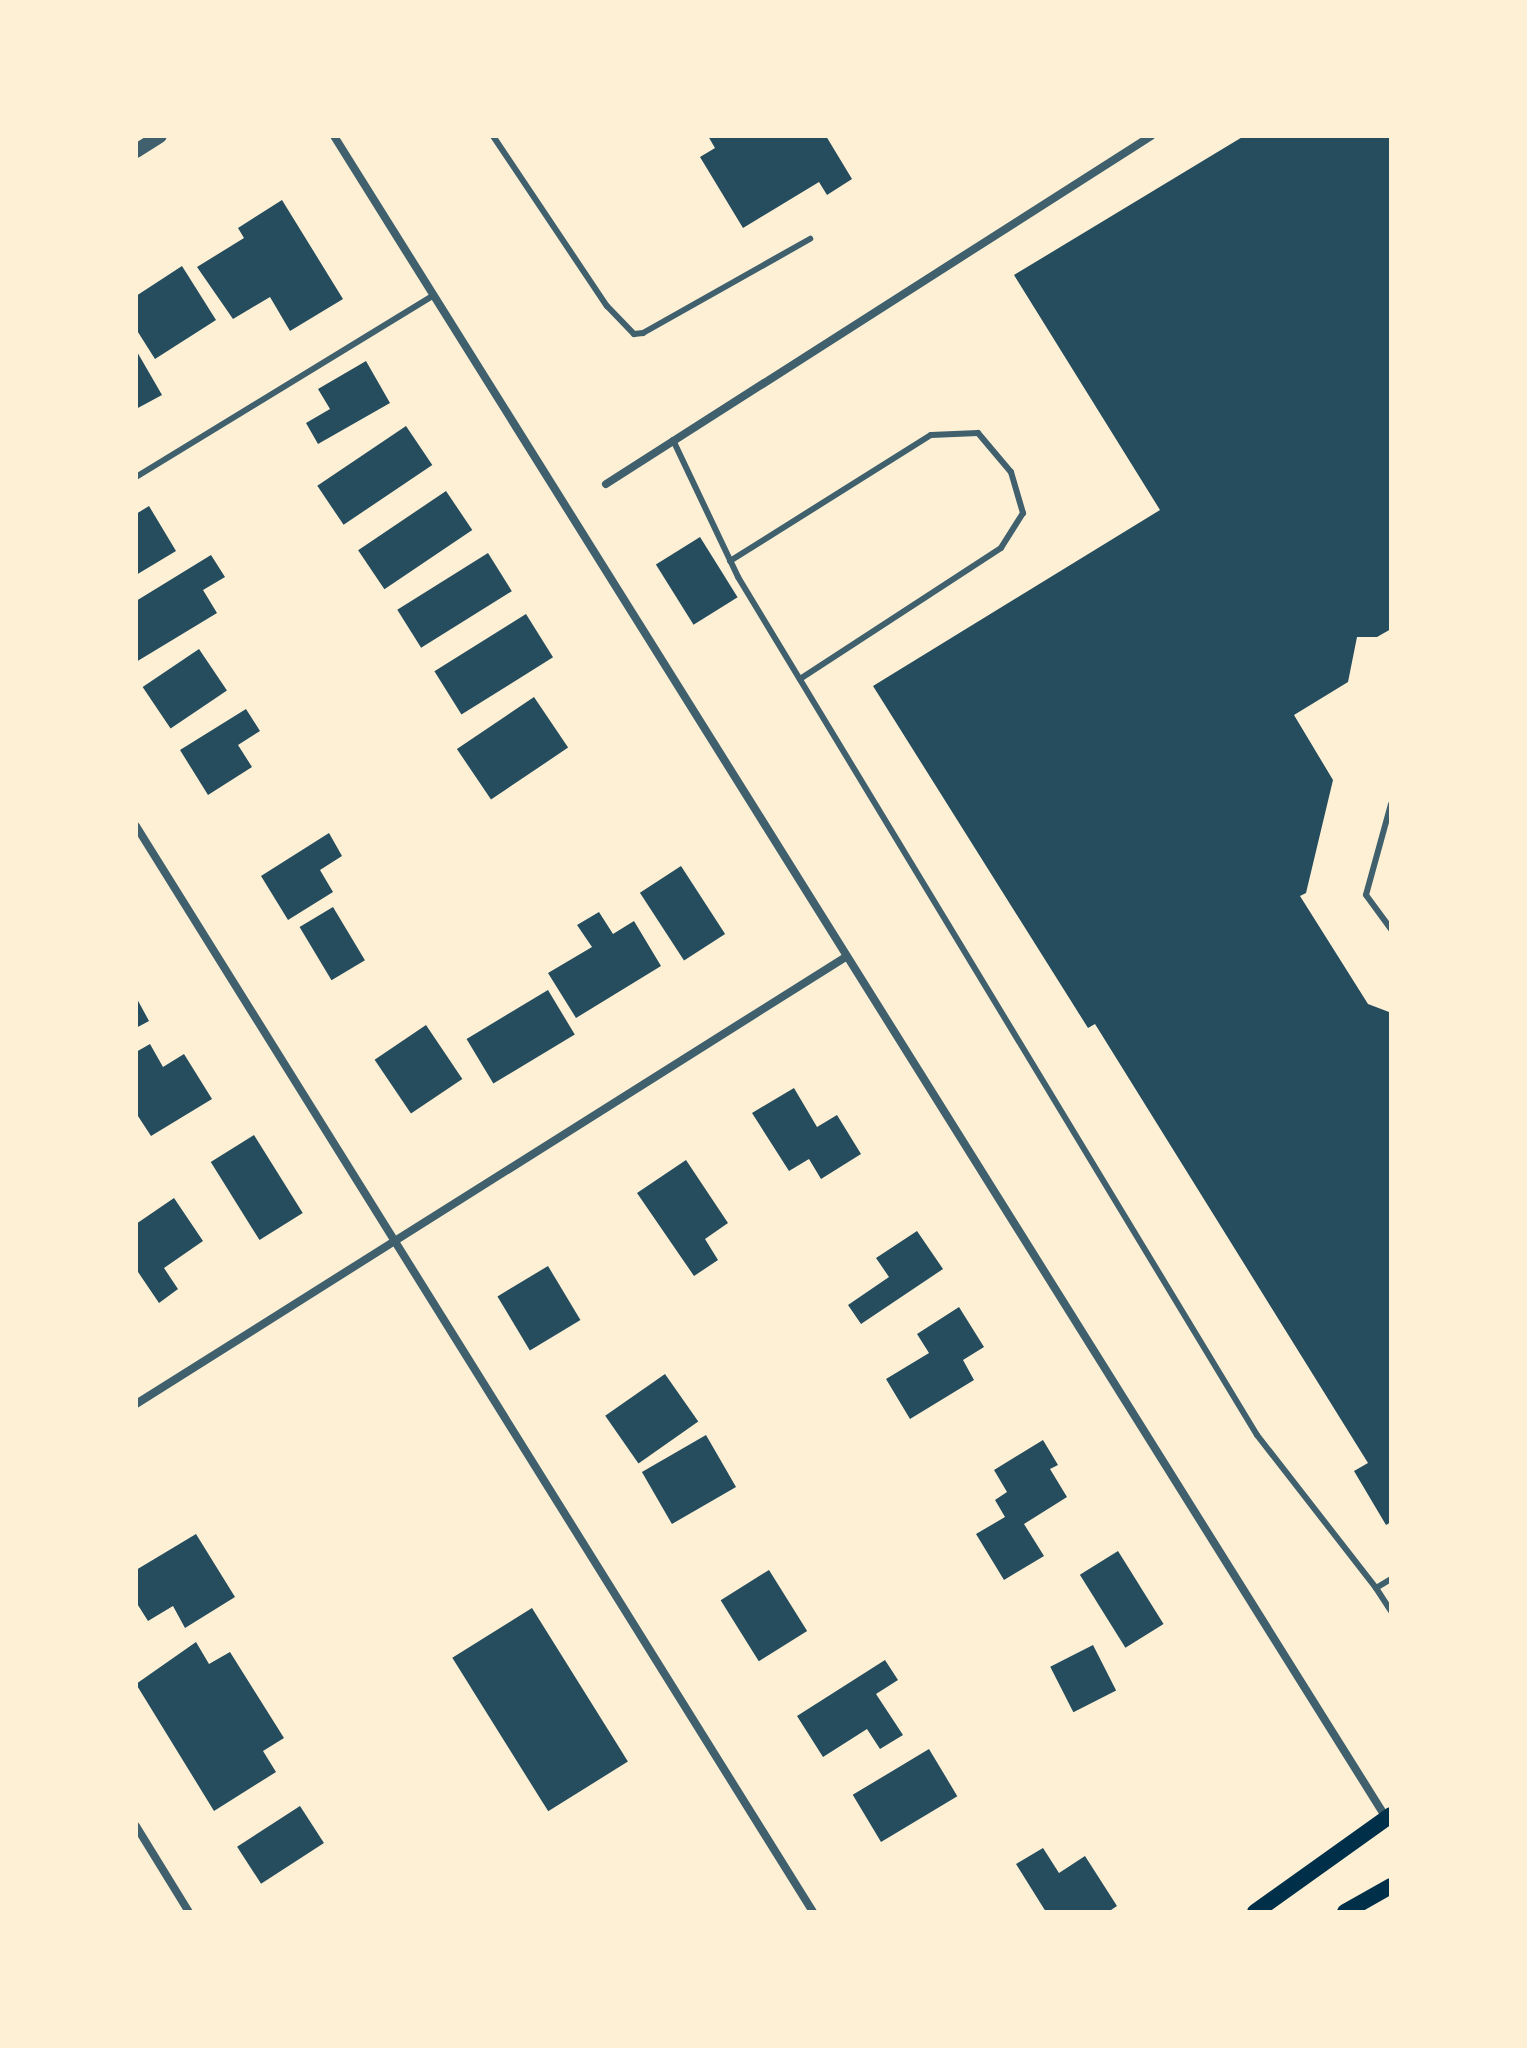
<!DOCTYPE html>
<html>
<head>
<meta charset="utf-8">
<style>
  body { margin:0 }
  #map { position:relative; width:1527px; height:2048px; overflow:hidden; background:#fdf0d5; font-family:"Noto Serif",serif }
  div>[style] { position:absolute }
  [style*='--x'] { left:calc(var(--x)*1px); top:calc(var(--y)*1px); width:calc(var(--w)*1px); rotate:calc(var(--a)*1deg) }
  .building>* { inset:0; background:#264d5e; transform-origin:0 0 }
  .service>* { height:6px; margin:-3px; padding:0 3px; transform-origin:3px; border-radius:3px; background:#3f606c }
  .minor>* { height:8px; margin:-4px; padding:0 4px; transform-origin:4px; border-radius:4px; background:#3f606c }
  .tertiary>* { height:14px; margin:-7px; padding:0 7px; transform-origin:7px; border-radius:7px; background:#3f606c }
  .secondary>* { height:16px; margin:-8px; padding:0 8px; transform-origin:8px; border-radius:8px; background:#003049 }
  span { translate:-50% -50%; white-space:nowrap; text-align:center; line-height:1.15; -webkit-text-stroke:6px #fdf0d5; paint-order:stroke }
  .frame { position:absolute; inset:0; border:138px solid #fdf0d5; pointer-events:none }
</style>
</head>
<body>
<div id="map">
  <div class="building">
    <i style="clip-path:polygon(708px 136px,826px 136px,852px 179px,827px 195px,819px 182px,743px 228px,700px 157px,715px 148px)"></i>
    <i style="clip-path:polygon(1244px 136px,1391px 136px,1391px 629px,1377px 637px,1357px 637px,1348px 682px,1294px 715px,1333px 780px,1306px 893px,1300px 896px,1368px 1004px,1389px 1012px,1391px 1522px,1386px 1525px,1354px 1471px,1368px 1463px,1095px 1024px,1088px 1028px,873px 686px,1160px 510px,1014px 275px)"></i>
    <i style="clip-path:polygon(282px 200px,343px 299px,290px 331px,270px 297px,233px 319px,197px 267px,244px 238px,238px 228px)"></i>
    <i style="clip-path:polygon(182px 266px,216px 320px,155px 359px,136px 329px,136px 296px)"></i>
    <i style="clip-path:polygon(136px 350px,162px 395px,136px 409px)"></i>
    <i style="clip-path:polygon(366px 361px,390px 403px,318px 444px,306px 423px,330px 409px,318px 389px)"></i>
    <i style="left:406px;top:426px;width:47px;height:107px;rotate:56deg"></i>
    <i style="left:446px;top:491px;width:47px;height:106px;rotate:56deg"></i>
    <i style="clip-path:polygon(149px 506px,176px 551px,136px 575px,136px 514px)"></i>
    <i style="left:700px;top:537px;width:71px;height:52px;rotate:58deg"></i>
    <i style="left:488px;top:553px;width:45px;height:107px;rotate:58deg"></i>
    <i style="clip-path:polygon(211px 555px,225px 577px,203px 590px,217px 613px,136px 662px,136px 601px)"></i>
    <i style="left:526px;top:614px;width:51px;height:108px;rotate:58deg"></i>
    <i style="left:199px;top:649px;width:50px;height:68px;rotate:56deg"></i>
    <i style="left:534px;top:697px;width:61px;height:93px;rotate:56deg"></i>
    <i style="clip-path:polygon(246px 709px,260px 731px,238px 745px,252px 767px,208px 795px,180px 750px)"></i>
    <i style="clip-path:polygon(329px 833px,342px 856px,320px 870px,333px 892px,288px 920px,261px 876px)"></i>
    <i style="left:681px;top:866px;width:81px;height:49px;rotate:57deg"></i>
    <i style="left:333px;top:907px;width:62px;height:39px;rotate:59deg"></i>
    <i style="clip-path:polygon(599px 912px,613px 934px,634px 921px,661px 966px,576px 1018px,548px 973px,592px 947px,577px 925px)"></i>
    <i style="left:548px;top:990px;width:52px;height:95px;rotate:59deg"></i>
    <i style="clip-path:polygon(136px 997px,149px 1021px,136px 1028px)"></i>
    <i style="left:426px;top:1025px;width:65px;height:62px;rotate:56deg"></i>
    <i style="clip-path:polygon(150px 1044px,163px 1067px,184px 1054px,212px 1099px,151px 1136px,136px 1113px,136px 1052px)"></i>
    <i style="clip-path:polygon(794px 1088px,817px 1127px,837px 1115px,861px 1154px,821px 1179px,809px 1159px,789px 1171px,752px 1113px)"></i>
    <i style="left:254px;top:1135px;width:92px;height:51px;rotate:58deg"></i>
    <i style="clip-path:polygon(686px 1160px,728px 1223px,705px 1239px,718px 1260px,694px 1276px,637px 1193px)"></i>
    <i style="clip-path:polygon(174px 1198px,203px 1241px,164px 1268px,178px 1289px,159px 1303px,136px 1269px,136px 1224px)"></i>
    <i style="clip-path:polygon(917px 1231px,943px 1269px,861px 1324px,848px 1305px,889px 1277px,876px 1258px)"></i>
    <i style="left:548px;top:1266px;width:63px;height:59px;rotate:59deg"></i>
    <i style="clip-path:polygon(959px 1307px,984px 1347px,963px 1360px,974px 1380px,910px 1419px,886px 1379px,929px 1353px,917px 1334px)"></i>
    <i style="left:665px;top:1374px;width:58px;height:73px;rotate:55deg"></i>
    <i style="left:706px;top:1435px;width:60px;height:74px;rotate:60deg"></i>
    <i style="clip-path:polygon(1043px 1440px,1058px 1465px,1050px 1469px,1067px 1497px,1024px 1524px,1044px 1556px,1004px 1580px,976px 1534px,1005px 1517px,995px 1500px,1007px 1492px,994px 1470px)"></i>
    <i style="clip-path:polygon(196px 1534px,235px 1597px,185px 1628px,173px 1606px,148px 1621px,136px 1602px,136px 1570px)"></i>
    <i style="left:1118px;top:1551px;width:86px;height:45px;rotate:58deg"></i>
    <i style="left:769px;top:1570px;width:72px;height:57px;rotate:58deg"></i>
    <i style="left:532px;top:1608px;width:181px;height:94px;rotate:58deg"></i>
    <i style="clip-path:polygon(196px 1642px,209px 1664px,230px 1652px,284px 1738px,263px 1751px,276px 1772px,214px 1811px,136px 1684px)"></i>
    <i style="left:1093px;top:1645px;width:51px;height:48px;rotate:63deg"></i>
    <i style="clip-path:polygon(885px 1660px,898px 1680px,876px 1694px,903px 1735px,880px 1749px,867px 1729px,823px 1757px,797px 1716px)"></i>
    <i style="left:929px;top:1749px;width:55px;height:89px;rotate:59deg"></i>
    <i style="left:300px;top:1806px;width:44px;height:75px;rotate:57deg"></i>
    <i style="clip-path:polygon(1043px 1848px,1059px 1873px,1085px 1856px,1117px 1906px,1108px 1912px,1046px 1912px,1016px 1864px)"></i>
  </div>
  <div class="service">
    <i style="--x:493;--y:136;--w:205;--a:56.2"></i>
    <i style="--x:607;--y:306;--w:39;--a:46"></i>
    <i style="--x:634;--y:334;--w:9;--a:-6"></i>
    <i style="--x:643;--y:333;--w:192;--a:-29.4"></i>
    <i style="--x:673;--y:440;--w:152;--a:64.6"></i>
    <i style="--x:738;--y:577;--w:1003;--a:58.83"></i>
    <i style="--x:1257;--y:1435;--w:194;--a:52.1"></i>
    <i style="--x:1376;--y:1588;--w:17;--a:-31"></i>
    <i style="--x:136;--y:477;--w:349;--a:-31.4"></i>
    <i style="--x:730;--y:561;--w:237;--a:-32.1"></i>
    <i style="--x:931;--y:435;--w:47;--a:-2.4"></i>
    <i style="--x:978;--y:433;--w:51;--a:49.8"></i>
    <i style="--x:1011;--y:472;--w:43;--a:73.7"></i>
    <i style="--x:1023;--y:513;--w:41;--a:122.2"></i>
    <i style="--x:1001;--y:548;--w:240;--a:146.9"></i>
    <i style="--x:1391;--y:804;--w:94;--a:105.4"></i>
    <i style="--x:1366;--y:895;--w:42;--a:53.7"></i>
    <i style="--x:1376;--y:1588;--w:27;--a:57"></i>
  </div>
  <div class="minor">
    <i style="--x:334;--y:136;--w:1987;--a:57.97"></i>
    <i style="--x:606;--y:484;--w:647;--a:-32.56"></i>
    <i style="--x:136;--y:826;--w:1280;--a:58.06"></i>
    <i style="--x:136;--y:1404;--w:840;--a:-32.21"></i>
    <i style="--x:136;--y:1826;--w:101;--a:58.4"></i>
  </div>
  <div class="tertiary">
    <i style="--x:136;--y:151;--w:28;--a:-32"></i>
  </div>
  <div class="secondary">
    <i style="--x:1255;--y:1912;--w:167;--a:-35.5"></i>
    <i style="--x:1345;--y:1912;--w:53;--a:-29.5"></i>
  </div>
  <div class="frame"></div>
</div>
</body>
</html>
